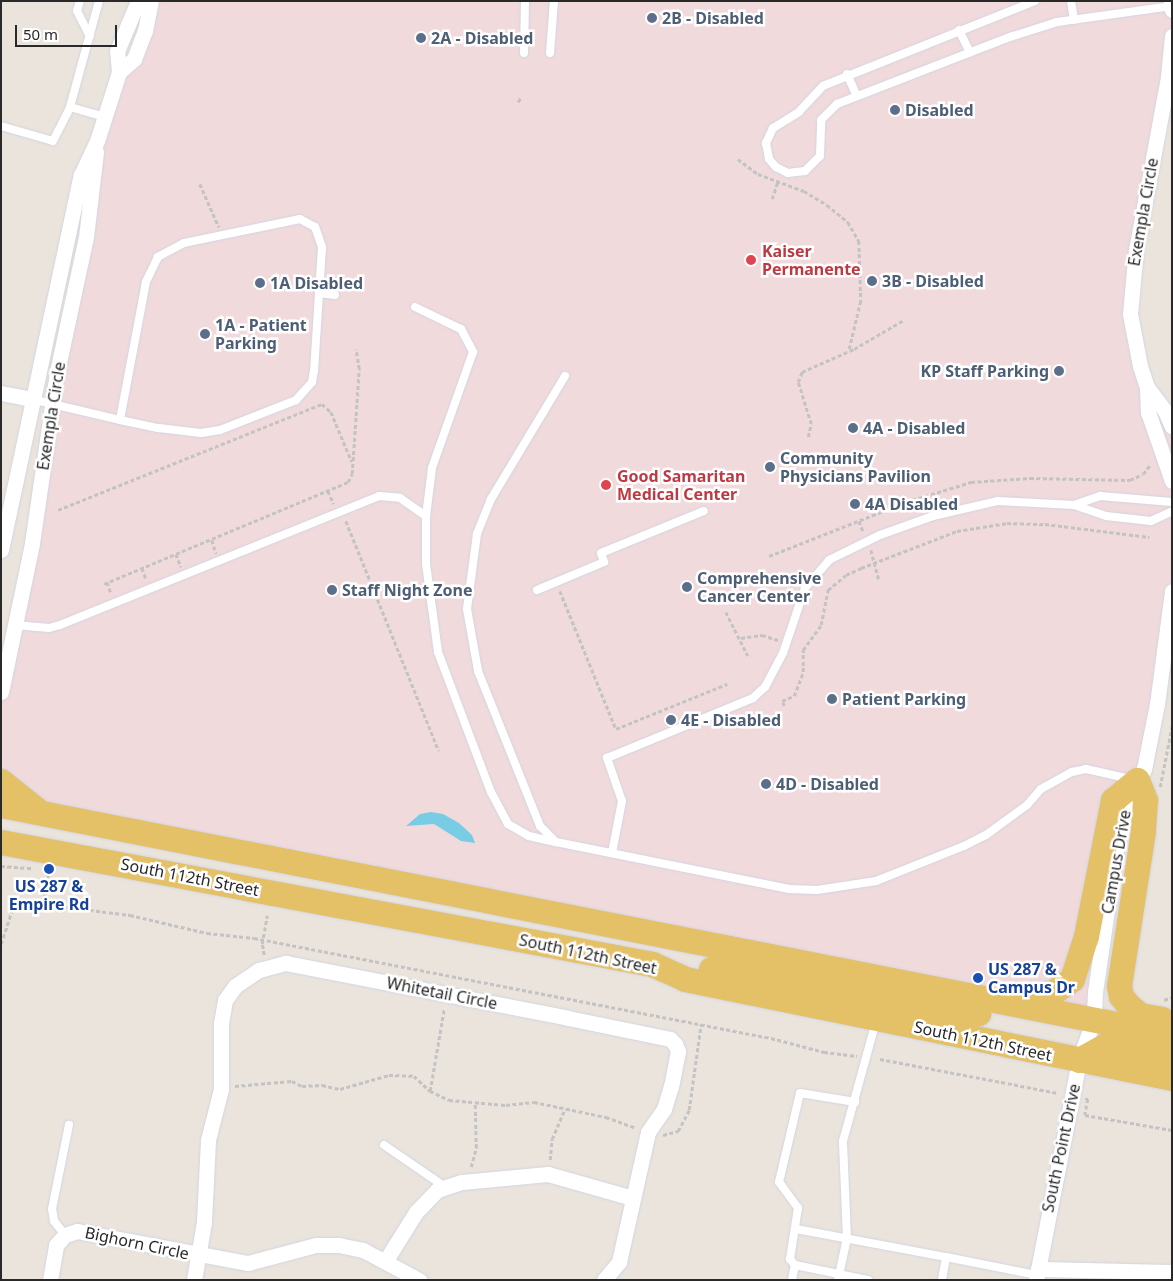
<!DOCTYPE html>
<html>
<head>
<meta charset="utf-8">
<style>
  body { margin:0 }
  #map { position:relative; width:1173px; height:1281px; overflow:hidden; background:#eae4dc; font-family:"Noto Sans",sans-serif }
  div>[style] { position:absolute }
  [style*='--x'] { left:calc(var(--x)*1px); top:calc(var(--y)*1px); width:calc(var(--w)*1px); rotate:calc(var(--a)*1deg) }
  .medical>* { inset:0; background:#f1dadc }
  .water>* { inset:0; background:#78cde4 }
  .path>* { height:2.5px; margin-top:-1.25px; transform-origin:0; background:repeating-linear-gradient(90deg,#c3c3c3 0 4px,transparent 0 6.5px) }
  .roads { filter:drop-shadow(0 0 1px #d2d5e1) drop-shadow(0 0 1px #d2d5e1) }
  .lane>* { height:8px; margin:-4px; padding:0 4px; transform-origin:4px; border-radius:4px; background:#fff }
  .street>* { height:15px; margin:-7.5px; padding:0 7.5px; transform-origin:7.5px; border-radius:7.5px; background:#fff }
  .primary>* { height:25px; margin:-12.5px; padding:0 12.5px; transform-origin:12.5px; border-radius:12.5px; background:#e4c067 }
  .dots>* { width:14px; height:14px; translate:-50% -50%; box-sizing:border-box; border:2px solid #fff; border-radius:50% }
  span { translate:-50% -50%; white-space:nowrap; text-align:center; line-height:1.15; -webkit-text-stroke:5px #fff; paint-order:stroke }
  .service-label { font-size:16px; color:#4e5e75; font-weight:700 }
  .left { translate:0 -50%; text-align:left }
  .right { translate:-100% -50%; text-align:right }
  .street-label { font-size:16px; color:#292929 }
  .health-label { font-size:16px; color:#be3a42; font-weight:700 }
  .transit-label { font-size:16px; color:#164399; font-weight:700 }
  .frame { position:absolute; inset:0; border:2px solid #292929; pointer-events:none }
  .scale { position:absolute; left:15px; top:25px; width:102px; height:22px; box-sizing:border-box; border:2px solid #292929; border-top:0; padding-left:6px; font-size:15px; line-height:18px; white-space:nowrap; color:#292929; -webkit-text-stroke:4px #fff; paint-order:stroke }
</style>
</head>
<body>
<div id="map">
  <div class="medical">
    <i style="clip-path:polygon(151px 1px,1171px 1px,1172px 36px,1147px 190px,1132px 338px,1172px 427px,1172px 591px,1157px 704px,1128px 798px,1094px 1019px,42px 812px,1px 781px,1px 691px,97px 141px,119px 72px,134px 59px)"></i>
  </div>
  <div class="water">
    <i style="clip-path:polygon(431px 812px,443px 814px,459px 823px,472px 835px,475px 843px,461px 841px,434px 824px,406px 826px,420px 814px)"></i>
  </div>
  <div class="path">
    <i style="--x:518;--y:102;--w:6;--a:-59"></i>
    <i style="--x:738;--y:159;--w:25;--a:37"></i>
    <i style="--x:758;--y:174;--w:49;--a:20.3"></i>
    <i style="--x:804;--y:191;--w:27;--a:31"></i>
    <i style="--x:827;--y:205;--w:27;--a:39"></i>
    <i style="--x:848;--y:222;--w:22;--a:60"></i>
    <i style="--x:859;--y:241;--w:60;--a:88.1"></i>
    <i style="--x:861;--y:301;--w:51;--a:103.5"></i>
    <i style="--x:200;--y:184;--w:47;--a:66.2"></i>
    <i style="--x:772;--y:199;--w:19;--a:-72"></i>
    <i style="--x:808;--y:437;--w:13;--a:-77"></i>
    <i style="--x:811;--y:424;--w:44;--a:-107.2"></i>
    <i style="--x:798;--y:382;--w:11;--a:-68"></i>
    <i style="--x:802;--y:372;--w:57;--a:-23.9"></i>
    <i style="--x:854;--y:349;--w:56;--a:-30.3"></i>
    <i style="--x:328;--y:491;--w:14;--a:65"></i>
    <i style="--x:58;--y:510;--w:284;--a:-21.9"></i>
    <i style="--x:322;--y:404;--w:12;--a:42"></i>
    <i style="--x:331;--y:412;--w:54;--a:67.2"></i>
    <i style="--x:346;--y:521;--w:248;--a:68"></i>
    <i style="--x:859;--y:521;--w:11;--a:68"></i>
    <i style="--x:212;--y:540;--w:14;--a:73"></i>
    <i style="--x:871;--y:550;--w:31;--a:75"></i>
    <i style="--x:176;--y:554;--w:14;--a:69"></i>
    <i style="--x:769;--y:556;--w:147;--a:-21.5"></i>
    <i style="--x:906;--y:502;--w:68;--a:-17.1"></i>
    <i style="--x:971;--y:482;--w:59;--a:-3.9"></i>
    <i style="--x:1030;--y:478;--w:100;--a:1.1"></i>
    <i style="--x:1130;--y:480;--w:14;--a:-25"></i>
    <i style="--x:1143;--y:474;--w:13;--a:-51"></i>
    <i style="--x:142;--y:568;--w:12;--a:70"></i>
    <i style="--x:107;--y:582;--w:12;--a:70"></i>
    <i style="--x:104;--y:584;--w:264;--a:-22.7"></i>
    <i style="--x:348;--y:482;--w:9;--a:-63"></i>
    <i style="--x:352;--y:474;--w:105;--a:-86.2"></i>
    <i style="--x:359;--y:369;--w:20;--a:-99"></i>
    <i style="--x:560;--y:591;--w:149;--a:67.9"></i>
    <i style="--x:616;--y:729;--w:120;--a:-22.1"></i>
    <i style="--x:726;--y:612;--w:49;--a:63.4"></i>
    <i style="--x:741;--y:638;--w:21;--a:-8"></i>
    <i style="--x:762;--y:635;--w:17;--a:17"></i>
    <i style="--x:784;--y:706;--w:5;--a:-112"></i>
    <i style="--x:782;--y:701;--w:13;--a:-23"></i>
    <i style="--x:794;--y:696;--w:26;--a:-69"></i>
    <i style="--x:803;--y:672;--w:22;--a:-90"></i>
    <i style="--x:803;--y:650;--w:31;--a:-54"></i>
    <i style="--x:821;--y:625;--w:36;--a:-79"></i>
    <i style="--x:828;--y:590;--w:23;--a:-40"></i>
    <i style="--x:846;--y:575;--w:17;--a:-25"></i>
    <i style="--x:861;--y:568;--w:103;--a:-21.1"></i>
    <i style="--x:957;--y:531;--w:51;--a:-9.1"></i>
    <i style="--x:1007;--y:523;--w:38;--a:2"></i>
    <i style="--x:1045;--y:524;--w:105;--a:7.1"></i>
    <i style="--x:1160;--y:787;--w:62;--a:-78.9"></i>
    <i style="--x:1;--y:866;--w:31;--a:4"></i>
    <i style="--x:43;--y:903;--w:34;--a:-80"></i>
    <i style="--x:1;--y:944;--w:39;--a:-72"></i>
    <i style="--x:13;--y:907;--w:13;--a:-23"></i>
    <i style="--x:25;--y:902;--w:106;--a:7.1"></i>
    <i style="--x:130;--y:915;--w:79;--a:13.2"></i>
    <i style="--x:207;--y:933;--w:47;--a:6.1"></i>
    <i style="--x:254;--y:938;--w:527;--a:10.95"></i>
    <i style="--x:771;--y:1038;--w:55;--a:14.8"></i>
    <i style="--x:824;--y:1052;--w:33;--a:7"></i>
    <i style="--x:264;--y:955;--w:11;--a:-100"></i>
    <i style="--x:262;--y:944;--w:29;--a:-80"></i>
    <i style="--x:1164;--y:1000;--w:9;--a:-21"></i>
    <i style="--x:880;--y:1059;--w:181;--a:10.8"></i>
    <i style="--x:235;--y:1086;--w:57;--a:-5"></i>
    <i style="--x:292;--y:1081;--w:11;--a:27"></i>
    <i style="--x:302;--y:1086;--w:20;--a:-3"></i>
    <i style="--x:322;--y:1085;--w:18;--a:13"></i>
    <i style="--x:340;--y:1089;--w:51;--a:-15.9"></i>
    <i style="--x:389;--y:1075;--w:25;--a:2"></i>
    <i style="--x:414;--y:1076;--w:22;--a:43"></i>
    <i style="--x:430;--y:1091;--w:21;--a:25"></i>
    <i style="--x:449;--y:1100;--w:57;--a:5"></i>
    <i style="--x:506;--y:1105;--w:28;--a:-6"></i>
    <i style="--x:534;--y:1102;--w:74;--a:11.8"></i>
    <i style="--x:606;--y:1117;--w:32;--a:20"></i>
    <i style="--x:430;--y:1091;--w:83;--a:-80.3"></i>
    <i style="--x:1085;--y:1099;--w:3;--a:0"></i>
    <i style="--x:1088;--y:1099;--w:16;--a:101"></i>
    <i style="--x:1085;--y:1115;--w:88;--a:9.8"></i>
    <i style="--x:663;--y:1135;--w:16;--a:-15"></i>
    <i style="--x:678;--y:1131;--w:24;--a:-62"></i>
    <i style="--x:689;--y:1110;--w:87;--a:-82.1"></i>
    <i style="--x:550;--y:1160;--w:21;--a:-85"></i>
    <i style="--x:552;--y:1139;--w:33;--a:-67"></i>
    <i style="--x:471;--y:1167;--w:20;--a:-75"></i>
    <i style="--x:476;--y:1148;--w:45;--a:-91.3"></i>
  </div>
  <div class="roads">
    <div class="lane">
      <i style="--x:80;--y:1;--w:10;--a:107"></i>
      <i style="--x:77;--y:11;--w:28;--a:63"></i>
      <i style="--x:1035;--y:1;--w:228;--a:158.2"></i>
      <i style="--x:823;--y:86;--w:35;--a:133"></i>
      <i style="--x:799;--y:112;--w:31;--a:148"></i>
      <i style="--x:773;--y:128;--w:17;--a:115"></i>
      <i style="--x:766;--y:143;--w:16;--a:79"></i>
      <i style="--x:769;--y:159;--w:11;--a:49"></i>
      <i style="--x:776;--y:167;--w:13;--a:27"></i>
      <i style="--x:788;--y:173;--w:17;--a:-7"></i>
      <i style="--x:805;--y:171;--w:21;--a:-45"></i>
      <i style="--x:820;--y:156;--w:36;--a:-88"></i>
      <i style="--x:821;--y:120;--w:23;--a:-45"></i>
      <i style="--x:837;--y:104;--w:186;--a:-21.2"></i>
      <i style="--x:1010;--y:37;--w:49;--a:-17.7"></i>
      <i style="--x:1057;--y:22;--w:116;--a:-7.9"></i>
      <i style="--x:1071;--y:1;--w:19;--a:81"></i>
      <i style="--x:959;--y:30;--w:25;--a:64"></i>
      <i style="--x:524;--y:53;--w:52;--a:-88.9"></i>
      <i style="--x:550;--y:53;--w:52;--a:-85.6"></i>
      <i style="--x:847;--y:74;--w:24;--a:66"></i>
      <i style="--x:70;--y:107;--w:35;--a:16"></i>
      <i style="--x:1;--y:126;--w:54;--a:16.1"></i>
      <i style="--x:53;--y:141;--w:38;--a:-63"></i>
      <i style="--x:70;--y:107;--w:110;--a:-74.7"></i>
      <i style="--x:319;--y:293;--w:16;--a:7"></i>
      <i style="--x:415;--y:307;--w:51;--a:25.6"></i>
      <i style="--x:461;--y:329;--w:26;--a:62"></i>
      <i style="--x:473;--y:352;--w:123;--a:109.5"></i>
      <i style="--x:432;--y:468;--w:48;--a:97.1"></i>
      <i style="--x:426;--y:516;--w:48;--a:90"></i>
      <i style="--x:426;--y:564;--w:89;--a:82.2"></i>
      <i style="--x:438;--y:652;--w:150;--a:69.3"></i>
      <i style="--x:491;--y:792;--w:36;--a:62"></i>
      <i style="--x:508;--y:824;--w:24;--a:30"></i>
      <i style="--x:529;--y:836;--w:27;--a:13"></i>
      <i style="--x:565;--y:376;--w:144;--a:121"></i>
      <i style="--x:491;--y:499;--w:38;--a:112"></i>
      <i style="--x:477;--y:534;--w:76;--a:97.6"></i>
      <i style="--x:467;--y:609;--w:63;--a:79.9"></i>
      <i style="--x:478;--y:671;--w:167;--a:68.2"></i>
      <i style="--x:540;--y:826;--w:23;--a:45"></i>
      <i style="--x:556;--y:842;--w:238;--a:11.4"></i>
      <i style="--x:789;--y:889;--w:28;--a:2"></i>
      <i style="--x:817;--y:890;--w:60;--a:-8.7"></i>
      <i style="--x:876;--y:881;--w:95;--a:-21.7"></i>
      <i style="--x:964;--y:846;--w:25;--a:-27"></i>
      <i style="--x:986;--y:835;--w:51;--a:-36.2"></i>
      <i style="--x:1027;--y:805;--w:21;--a:-49"></i>
      <i style="--x:1041;--y:789;--w:35;--a:-29"></i>
      <i style="--x:1072;--y:772;--w:14;--a:-12"></i>
      <i style="--x:1086;--y:769;--w:45;--a:12.8"></i>
      <i style="--x:31;--y:399;--w:91;--a:13.3"></i>
      <i style="--x:120;--y:420;--w:40;--a:12"></i>
      <i style="--x:159;--y:428;--w:42;--a:6.8"></i>
      <i style="--x:201;--y:433;--w:19;--a:-9"></i>
      <i style="--x:220;--y:430;--w:82;--a:-21.5"></i>
      <i style="--x:296;--y:400;--w:24;--a:-48"></i>
      <i style="--x:312;--y:382;--w:11;--a:-80"></i>
      <i style="--x:314;--y:371;--w:124;--a:-86.3"></i>
      <i style="--x:322;--y:247;--w:21;--a:-109"></i>
      <i style="--x:315;--y:227;--w:17;--a:-152"></i>
      <i style="--x:300;--y:219;--w:118;--a:168.3"></i>
      <i style="--x:184;--y:243;--w:30;--a:152"></i>
      <i style="--x:158;--y:257;--w:28;--a:116"></i>
      <i style="--x:146;--y:282;--w:140;--a:100.7"></i>
      <i style="--x:1074;--y:505;--w:28;--a:-19"></i>
      <i style="--x:1100;--y:496;--w:72;--a:4.8"></i>
      <i style="--x:537;--y:590;--w:73;--a:-22.7"></i>
      <i style="--x:604;--y:562;--w:9;--a:-108"></i>
      <i style="--x:601;--y:553;--w:111;--a:-22.2"></i>
      <i style="--x:15;--y:625;--w:34;--a:5"></i>
      <i style="--x:49;--y:628;--w:11;--a:-15"></i>
      <i style="--x:60;--y:625;--w:344;--a:-22"></i>
      <i style="--x:379;--y:496;--w:21;--a:5"></i>
      <i style="--x:400;--y:498;--w:32;--a:35"></i>
      <i style="--x:612;--y:853;--w:53;--a:-79.1"></i>
      <i style="--x:622;--y:801;--w:46;--a:-109.2"></i>
      <i style="--x:607;--y:758;--w:158;--a:-22.3"></i>
      <i style="--x:753;--y:698;--w:16;--a:-43"></i>
      <i style="--x:765;--y:687;--w:38;--a:-62"></i>
      <i style="--x:783;--y:653;--w:69;--a:-71.3"></i>
      <i style="--x:805;--y:588;--w:37;--a:-49"></i>
      <i style="--x:829;--y:560;--w:57;--a:-26.1"></i>
      <i style="--x:880;--y:535;--w:56;--a:-19.7"></i>
      <i style="--x:933;--y:516;--w:67;--a:-13"></i>
      <i style="--x:998;--y:501;--w:76;--a:3"></i>
      <i style="--x:1074;--y:505;--w:34;--a:19"></i>
      <i style="--x:1106;--y:516;--w:45;--a:6.3"></i>
      <i style="--x:1151;--y:521;--w:23;--a:-25"></i>
      <i style="--x:384;--y:1145;--w:74;--a:34.5"></i>
      <i style="--x:796;--y:1229;--w:153;--a:10.6"></i>
      <i style="--x:65;--y:1235;--w:18;--a:-128"></i>
      <i style="--x:54;--y:1221;--w:12;--a:-99"></i>
      <i style="--x:52;--y:1209;--w:86;--a:-78.6"></i>
      <i style="--x:795;--y:1265;--w:75;--a:11.6"></i>
      <i style="--x:792;--y:1280;--w:15;--a:-79"></i>
      <i style="--x:795;--y:1265;--w:8;--a:-130"></i>
      <i style="--x:790;--y:1259;--w:52;--a:-81.1"></i>
      <i style="--x:798;--y:1208;--w:32;--a:-126"></i>
      <i style="--x:779;--y:1182;--w:91;--a:-76.7"></i>
      <i style="--x:800;--y:1093;--w:56;--a:9.3"></i>
      <i style="--x:838;--y:1280;--w:43;--a:-77.9"></i>
      <i style="--x:847;--y:1238;--w:97;--a:-92.4"></i>
      <i style="--x:843;--y:1141;--w:124;--a:-74.6"></i>
      <i style="--x:942;--y:1280;--w:23;--a:-80"></i>
      <i style="--x:946;--y:1257;--w:93;--a:11.2"></i>
    </div>
    <div class="street">
      <i style="--x:1171;--y:1;--w:9;--a:84"></i>
      <i style="--x:1172;--y:36;--w:41;--a:95.6"></i>
      <i style="--x:1168;--y:77;--w:175;--a:100.5"></i>
      <i style="--x:1136;--y:249;--w:65;--a:95.3"></i>
      <i style="--x:1130;--y:314;--w:53;--a:79.1"></i>
      <i style="--x:1140;--y:366;--w:22;--a:72"></i>
      <i style="--x:1147;--y:387;--w:30;--a:53"></i>
      <i style="--x:1165;--y:411;--w:17;--a:66"></i>
      <i style="--x:119;--y:72;--w:20;--a:-41"></i>
      <i style="--x:134;--y:59;--w:30;--a:-69"></i>
      <i style="--x:145;--y:31;--w:31;--a:-79"></i>
      <i style="--x:1147;--y:387;--w:25;--a:88"></i>
      <i style="--x:1148;--y:412;--w:73;--a:70.8"></i>
      <i style="--x:1;--y:393;--w:31;--a:11"></i>
      <i style="--x:1;--y:550;--w:383;--a:-78"></i>
      <i style="--x:81;--y:175;--w:38;--a:-65"></i>
      <i style="--x:97;--y:141;--w:72;--a:-72.3"></i>
      <i style="--x:119;--y:72;--w:21;--a:-95"></i>
      <i style="--x:117;--y:51;--w:54;--a:-67.2"></i>
      <i style="--x:1;--y:692;--w:152;--a:-78.2"></i>
      <i style="--x:32;--y:543;--w:173;--a:-81.7"></i>
      <i style="--x:57;--y:372;--w:138;--a:-77.9"></i>
      <i style="--x:86;--y:237;--w:86;--a:-83.3"></i>
      <i style="--x:386;--y:1260;--w:57;--a:-58"></i>
      <i style="--x:416;--y:1212;--w:30;--a:-46"></i>
      <i style="--x:437;--y:1190;--w:26;--a:-18"></i>
      <i style="--x:462;--y:1182;--w:86;--a:-5.3"></i>
      <i style="--x:548;--y:1174;--w:87;--a:15.9"></i>
      <i style="--x:1038;--y:1269;--w:134;--a:1.3"></i>
      <i style="--x:50;--y:1280;--w:36;--a:-80"></i>
      <i style="--x:56;--y:1245;--w:13;--a:-48"></i>
      <i style="--x:65;--y:1235;--w:13;--a:-18"></i>
      <i style="--x:77;--y:1231;--w:174;--a:10.6"></i>
      <i style="--x:248;--y:1263;--w:70;--a:-14.8"></i>
      <i style="--x:316;--y:1245;--w:23;--a:0"></i>
      <i style="--x:339;--y:1245;--w:25;--a:12"></i>
      <i style="--x:363;--y:1250;--w:64;--a:28.2"></i>
      <i style="--x:194;--y:1280;--w:59;--a:-80.2"></i>
      <i style="--x:204;--y:1222;--w:82;--a:-87.2"></i>
      <i style="--x:208;--y:1140;--w:53;--a:-75.7"></i>
      <i style="--x:221;--y:1089;--w:66;--a:-90"></i>
      <i style="--x:221;--y:1023;--w:23;--a:-80"></i>
      <i style="--x:225;--y:1000;--w:17;--a:-54"></i>
      <i style="--x:235;--y:986;--w:29;--a:-34"></i>
      <i style="--x:259;--y:970;--w:28;--a:-15"></i>
      <i style="--x:286;--y:963;--w:287;--a:11"></i>
      <i style="--x:568;--y:1018;--w:104;--a:11.6"></i>
      <i style="--x:670;--y:1039;--w:7;--a:45"></i>
      <i style="--x:675;--y:1044;--w:8;--a:67"></i>
      <i style="--x:678;--y:1051;--w:36;--a:101"></i>
      <i style="--x:671;--y:1086;--w:24;--a:107"></i>
      <i style="--x:664;--y:1109;--w:28;--a:125"></i>
      <i style="--x:648;--y:1132;--w:133;--a:102.6"></i>
      <i style="--x:619;--y:1262;--w:23;--a:130"></i>
      <i style="--x:1036;--y:1280;--w:224;--a:-78.9"></i>
      <i style="--x:1079;--y:1060;--w:44;--a:-69.9"></i>
      <i style="--x:1094;--y:1019;--w:27;--a:-88"></i>
      <i style="--x:1095;--y:992;--w:146;--a:-81.7"></i>
      <i style="--x:1116;--y:848;--w:51;--a:-76.5"></i>
      <i style="--x:1128;--y:798;--w:33;--a:-61"></i>
      <i style="--x:1144;--y:769;--w:66;--a:-78.7"></i>
      <i style="--x:1157;--y:704;--w:114;--a:-82.4"></i>
    </div>
    <div class="primary">
      <i style="--x:1;--y:781;--w:45;--a:38.7"></i>
      <i style="--x:1;--y:805;--w:1193;--a:11.11"></i>
      <i style="--x:1;--y:842;--w:662;--a:10.61"></i>
      <i style="--x:652;--y:964;--w:36;--a:24"></i>
      <i style="--x:685;--y:979;--w:497;--a:11.5"></i>
      <i style="--x:711;--y:969;--w:271;--a:9.4"></i>
      <i style="--x:1018;--y:997;--w:35;--a:-8"></i>
      <i style="--x:1053;--y:992;--w:23;--a:-34"></i>
      <i style="--x:1072;--y:979;--w:45;--a:-72"></i>
      <i style="--x:1086;--y:936;--w:139;--a:-78.8"></i>
      <i style="--x:1113;--y:800;--w:31;--a:-40"></i>
      <i style="--x:1137;--y:780;--w:22;--a:68"></i>
      <i style="--x:1145;--y:800;--w:31;--a:94"></i>
      <i style="--x:1143;--y:831;--w:157;--a:98.8"></i>
      <i style="--x:1119;--y:986;--w:10;--a:79"></i>
      <i style="--x:1121;--y:996;--w:13;--a:51"></i>
      <i style="--x:1129;--y:1006;--w:14;--a:39"></i>
      <i style="--x:1140;--y:1015;--w:22;--a:10"></i>
      <i style="--x:1079;--y:1060;--w:35;--a:-29"></i>
      <i style="--x:1110;--y:1043;--w:63;--a:10.1"></i>
    </div>
  </div>
  <div class="dots">
    <i style="left:652px;top:18px;background:#5c6f8a"></i>
    <i style="left:421px;top:38px;background:#5c6f8a"></i>
    <i style="left:895px;top:110px;background:#5c6f8a"></i>
    <i style="left:751px;top:260px;background:#e0444e"></i>
    <i style="left:872px;top:281px;background:#5c6f8a"></i>
    <i style="left:260px;top:283px;background:#5c6f8a"></i>
    <i style="left:205px;top:334px;background:#5c6f8a"></i>
    <i style="left:1059px;top:371px;background:#5c6f8a"></i>
    <i style="left:853px;top:428px;background:#5c6f8a"></i>
    <i style="left:770px;top:467px;background:#5c6f8a"></i>
    <i style="left:606px;top:485px;background:#e0444e"></i>
    <i style="left:855px;top:504px;background:#5c6f8a"></i>
    <i style="left:687px;top:587px;background:#5c6f8a"></i>
    <i style="left:332px;top:590px;background:#5c6f8a"></i>
    <i style="left:832px;top:699px;background:#5c6f8a"></i>
    <i style="left:671px;top:720px;background:#5c6f8a"></i>
    <i style="left:766px;top:784px;background:#5c6f8a"></i>
    <i style="left:49px;top:869px;background:#1a4fb4"></i>
    <i style="left:978px;top:978px;background:#1a4fb4"></i>
  </div>
  <div class="service-label">
    <span class="left" style="left:662px;top:18px">2B - Disabled</span>
    <span class="left" style="left:431px;top:38px">2A - Disabled</span>
    <span class="left" style="left:905px;top:110px">Disabled</span>
    <span class="left" style="left:882px;top:281px">3B - Disabled</span>
    <span class="left" style="left:270px;top:283px">1A Disabled</span>
    <span class="left" style="left:215px;top:334px">1A - Patient<br>Parking</span>
    <span class="right" style="left:1049px;top:371px">KP Staff Parking</span>
    <span class="left" style="left:863px;top:428px">4A - Disabled</span>
    <span class="left" style="left:780px;top:467px">Community<br>Physicians Pavilion</span>
    <span class="left" style="left:865px;top:504px">4A Disabled</span>
    <span class="left" style="left:697px;top:587px">Comprehensive<br>Cancer Center</span>
    <span class="left" style="left:342px;top:590px">Staff Night Zone</span>
    <span class="left" style="left:842px;top:699px">Patient Parking</span>
    <span class="left" style="left:681px;top:720px">4E - Disabled</span>
    <span class="left" style="left:776px;top:784px">4D - Disabled</span>
  </div>
  <div class="street-label">
    <span style="left:1143px;top:212px;rotate:-80deg">Exempla Circle</span>
    <span style="left:51px;top:416px;rotate:-81deg">Exempla Circle</span>
    <span style="left:1116px;top:862px;rotate:-80deg">Campus Drive</span>
    <span style="left:190px;top:877px;rotate:11deg">South 112th Street</span>
    <span style="left:588px;top:954px;rotate:12deg">South 112th Street</span>
    <span style="left:442px;top:993px;rotate:11deg">Whitetail Circle</span>
    <span style="left:983px;top:1041px;rotate:12deg">South 112th Street</span>
    <span style="left:1061px;top:1148px;rotate:-78deg">South Point Drive</span>
    <span style="left:137px;top:1243px;rotate:12deg">Bighorn Circle</span>
  </div>
  <div class="health-label">
    <span class="left" style="left:762px;top:260px">Kaiser<br>Permanente</span>
    <span class="left" style="left:617px;top:485px">Good Samaritan<br>Medical Center</span>
  </div>
  <div class="transit-label">
    <span style="left:49px;top:895px">US 287 &amp;<br>Empire Rd</span>
    <span class="left" style="left:988px;top:978px">US 287 &amp;<br>Campus Dr</span>
  </div>
  <div class="frame"></div>
  <div class="scale">50 m</div>
</div>
</body>
</html>
